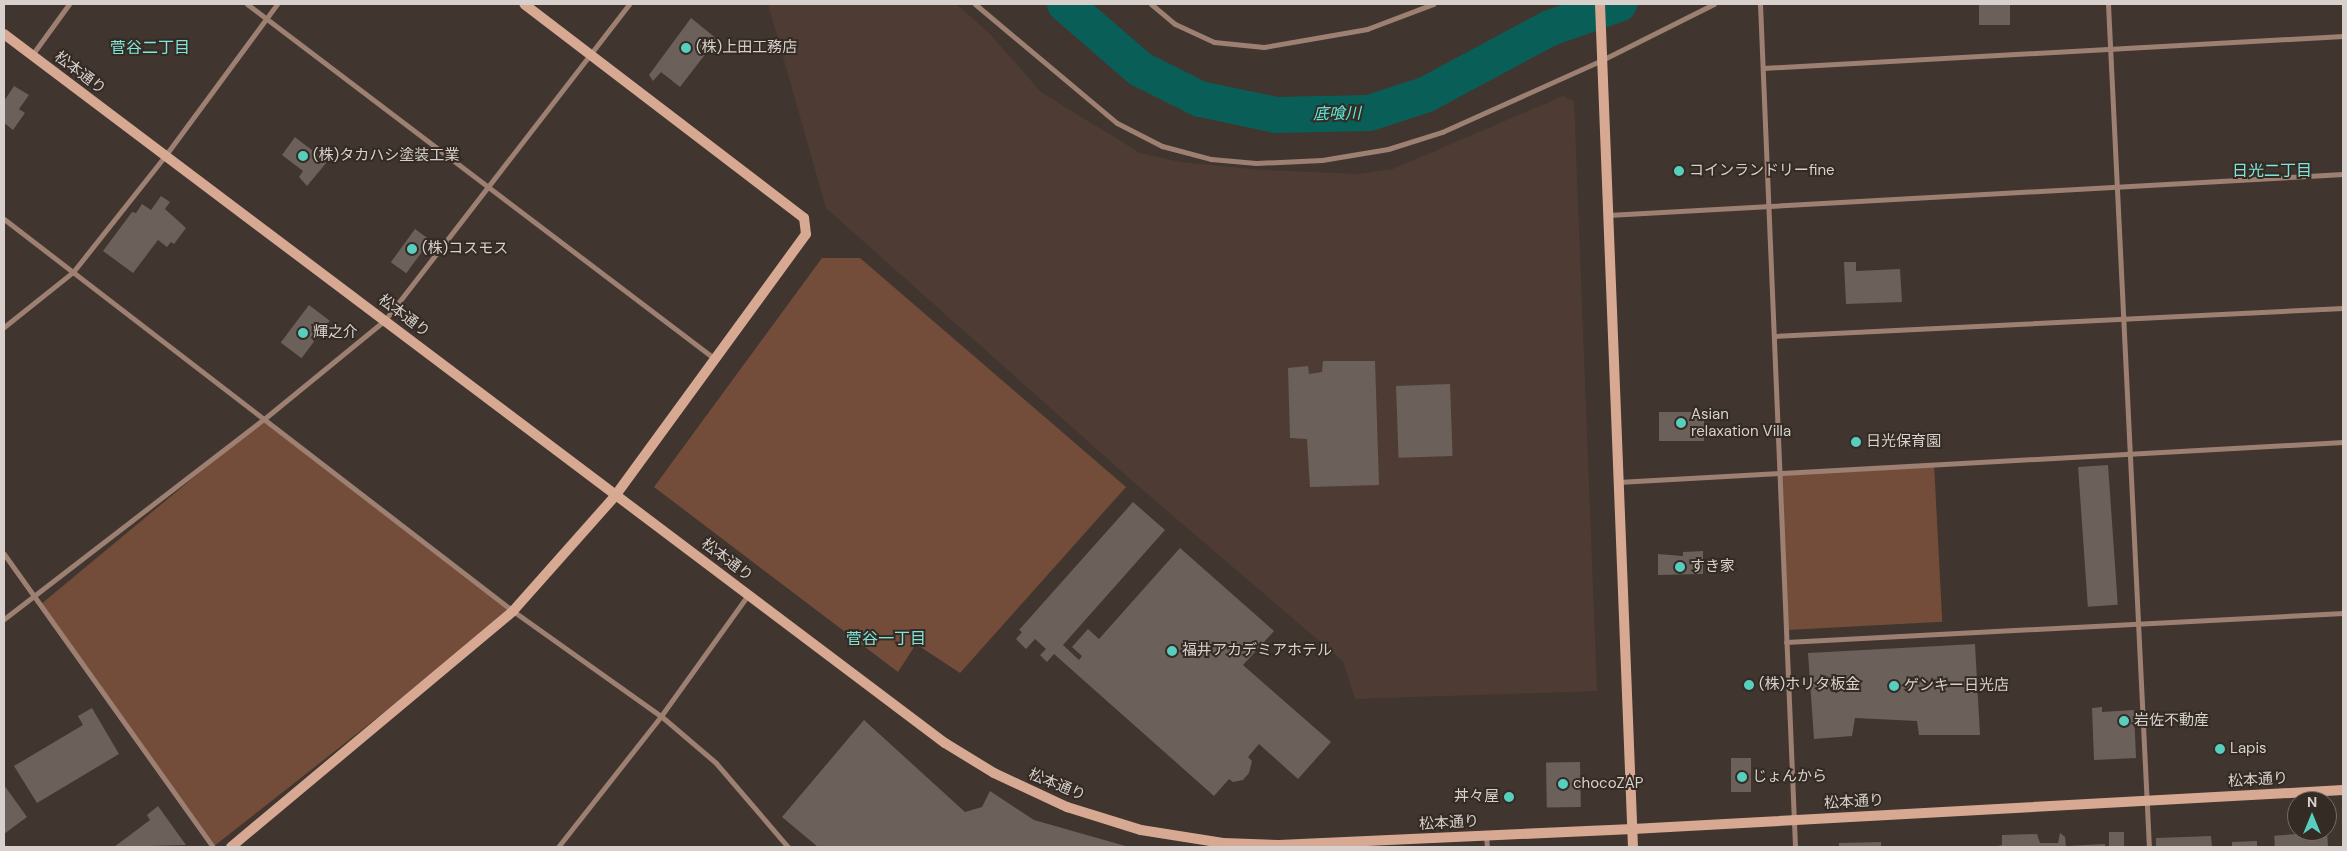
<!DOCTYPE html>
<html>
<head>
<meta charset="utf-8">
<style>
  body { margin:0 }
  #map { position:relative; width:2347px; height:851px; overflow:hidden; background:#40352f; font-family:"DM Sans","Noto Sans JP",sans-serif }
  div>[style] { position:absolute }
  [style*='--x'] { left:calc(var(--x)*1px); top:calc(var(--y)*1px); width:calc(var(--w)*1px); rotate:calc(var(--a)*1deg) }
  .built>* { inset:0; background:#4e3c34 }
  .green>* { inset:0; background:#734d3a; transform-origin:0 0 }
  .river>* { height:36px; margin:-18px; padding:0 18px; transform-origin:18px; border-radius:18px; background:#095f57 }
  .building>* { inset:0; background:#6c605a; transform-origin:0 0 }
  .street>* { height:5px; margin:-2.5px; padding:0 2.5px; transform-origin:2.5px; border-radius:2.5px; background:#9d8072 }
  .secondary>* { height:10px; margin:-5px; padding:0 5px; transform-origin:5px; border-radius:5px; background:#d7a992 }
  .dots>* { width:14px; height:14px; translate:-50% -50%; box-sizing:border-box; border:2px solid #352b25; border-radius:50% }
  span { translate:-50% -50%; white-space:nowrap; text-align:center; line-height:1.15; -webkit-text-stroke:4px #352b25; paint-order:stroke }
  .poi-label { font-size:15px; color:#d7d0cc }
  .left { translate:0 -50%; text-align:left }
  .right { translate:-100% -50%; text-align:right }
  .street-label { font-size:15px; color:#d7d0cc }
  .neighbourhood-label { font-size:16px; color:#7ee7d9 }
  .water-label { font-size:16px; color:#5eebda; font-style:italic }
  .frame { position:absolute; inset:0; border:5px solid #d7d0cc; pointer-events:none }
  .north { position:absolute; left:2287px; top:791px; width:50px; height:50px; box-sizing:border-box; background:#352b25; border:1px solid #766d68; border-radius:50%; rotate:0deg; font-size:14px; font-weight:700; line-height:20px; text-align:center; color:#d7d0cc }
  .north::after { content:''; display:block; margin:auto; width:18px; height:22px; background:#58cebf; clip-path:polygon(50% 0,100% 100%,50% 72%,0 100%) }
</style>
</head>
<body>
<div id="map">
  <div class="built">
    <i style="clip-path:polygon(768px 4px,956px 4px,989px 33px,1041px 92px,1140px 153px,1180px 162px,1261px 170px,1359px 174px,1393px 169px,1563px 96px,1574px 101px,1597px 691px,1355px 699px,1343px 661px,1138px 486px,826px 208px)"></i>
  </div>
  <div class="green">
    <i style="clip-path:polygon(822px 258px,860px 258px,1126px 487px,960px 673px,916px 644px,898px 672px,654px 487px)"></i>
    <i style="clip-path:polygon(264px 419px,513px 611px,213px 847px,40px 605px)"></i>
    <i style="left:1934px;top:464px;width:158px;height:155px;rotate:87deg"></i>
  </div>
  <div class="river">
    <i style="--x:1065;--y:4;--w:99;--a:40.9"></i>
    <i style="--x:1140;--y:69;--w:67;--a:26.6"></i>
    <i style="--x:1200;--y:99;--w:78;--a:11.9"></i>
    <i style="--x:1276;--y:115;--w:93;--a:-1.2"></i>
    <i style="--x:1369;--y:113;--w:59;--a:-17.8"></i>
    <i style="--x:1425;--y:95;--w:142;--a:-28.2"></i>
    <i style="--x:1550;--y:28;--w:73;--a:-19.2"></i>
  </div>
  <div class="building">
    <i style="left:1979px;top:4px;width:31px;height:21px"></i>
    <i style="clip-path:polygon(691px 18px,717px 39px,680px 87px,661px 72px,653px 81px,649px 75px)"></i>
    <i style="clip-path:polygon(14px 86px,29px 95px,19px 109px,25px 113px,13px 130px,4px 123px,4px 101px)"></i>
    <i style="clip-path:polygon(295px 137px,327px 162px,307px 186px,299px 177px,303px 171px,282px 155px)"></i>
    <i style="clip-path:polygon(161px 196px,170px 202px,165px 209px,186px 228px,174px 244px,171px 242px,167px 247px,158px 240px,133px 273px,103px 251px,132px 212px,136px 213px,142px 204px,151px 210px)"></i>
    <i style="left:415px;top:229px;width:19px;height:41px;rotate:36deg"></i>
    <i style="clip-path:polygon(1844px 262px,1856px 262px,1856px 271px,1900px 269px,1902px 302px,1846px 304px)"></i>
    <i style="left:309px;top:305px;width:26px;height:47px;rotate:37deg"></i>
    <i style="clip-path:polygon(1323px 361px,1375px 361px,1379px 485px,1310px 487px,1307px 439px,1290px 438px,1288px 368px,1308px 366px,1309px 374px,1322px 372px)"></i>
    <i style="left:1450px;top:384px;width:72px;height:54px;rotate:88deg"></i>
    <i style="left:1704px;top:412px;width:29px;height:45px;rotate:90deg"></i>
    <i style="left:2108px;top:465px;width:140px;height:30px;rotate:86deg"></i>
    <i style="clip-path:polygon(1133px 502px,1165px 530px,1063px 645px,1079px 660px,1082px 656px,1072px 647px,1088px 629px,1099px 639px,1180px 548px,1274px 631px,1243px 665px,1331px 742px,1298px 779px,1259px 744px,1248px 757px,1252px 761px,1249px 773px,1243px 780px,1233px 782px,1229px 779px,1214px 796px,1054px 654px,1047px 662px,1040px 655px,1046px 649px,1035px 639px,1026px 649px,1016px 639px,1022px 632px,1019px 630px)"></i>
    <i style="clip-path:polygon(1703px 551px,1703px 574px,1658px 575px,1658px 554px,1683px 556px,1683px 552px)"></i>
    <i style="clip-path:polygon(1975px 644px,1980px 735px,1919px 735px,1917px 721px,1855px 718px,1852px 736px,1814px 739px,1808px 653px)"></i>
    <i style="clip-path:polygon(2102px 707px,2102px 712px,2134px 710px,2136px 758px,2094px 760px,2092px 708px)"></i>
    <i style="clip-path:polygon(92px 708px,119px 754px,37px 803px,14px 766px,83px 725px,78px 716px)"></i>
    <i style="clip-path:polygon(864px 720px,965px 812px,982px 807px,990px 791px,1034px 820px,1129px 847px,818px 847px,782px 817px)"></i>
    <i style="left:1751px;top:758px;width:34px;height:20px;rotate:90deg"></i>
    <i style="left:1580px;top:762px;width:45px;height:34px;rotate:89deg"></i>
    <i style="clip-path:polygon(4px 785px,27px 817px,4px 834px)"></i>
    <i style="clip-path:polygon(158px 806px,186px 845px,114px 847px,150px 820px,147px 815px)"></i>
    <i style="left:2109px;top:832px;width:15px;height:15px"></i>
    <i style="left:2327px;top:832px;width:15px;height:53px;rotate:86deg"></i>
    <i style="clip-path:polygon(2060px 833px,2065px 837px,2066px 847px,1993px 847px,2002px 845px,2002px 835px,2037px 834px,2040px 843px,2058px 843px)"></i>
    <i style="clip-path:polygon(2211px 836px,2212px 847px,2156px 847px,2156px 838px)"></i>
    <i style="clip-path:polygon(2257px 841px,2257px 847px,2232px 847px,2232px 842px)"></i>
    <i style="clip-path:polygon(1881px 842px,1881px 847px,1839px 847px,1839px 843px)"></i>
    <i style="clip-path:polygon(2105px 844px,2105px 847px,2067px 847px,2067px 846px)"></i>
  </div>
  <div class="street">
    <i style="--x:247;--y:4;--w:587;--a:37.18"></i>
    <i style="--x:975;--y:4;--w:185;--a:40"></i>
    <i style="--x:1117;--y:123;--w:51;--a:27.1"></i>
    <i style="--x:1162;--y:146;--w:51;--a:14.9"></i>
    <i style="--x:1211;--y:159;--w:45;--a:5.1"></i>
    <i style="--x:1256;--y:163;--w:66;--a:-2.6"></i>
    <i style="--x:1322;--y:160;--w:67;--a:-9.5"></i>
    <i style="--x:1388;--y:149;--w:57;--a:-17.5"></i>
    <i style="--x:1442;--y:132;--w:175;--a:-24.2"></i>
    <i style="--x:1602;--y:60;--w:125;--a:-26.6"></i>
    <i style="--x:1151;--y:4;--w:31;--a:40"></i>
    <i style="--x:1175;--y:24;--w:43;--a:24.8"></i>
    <i style="--x:1214;--y:42;--w:50;--a:5.7"></i>
    <i style="--x:1264;--y:47;--w:105;--a:-9.9"></i>
    <i style="--x:1367;--y:29;--w:71;--a:-20.7"></i>
    <i style="--x:1760;--y:4;--w:844;--a:87.62"></i>
    <i style="--x:2108;--y:4;--w:844;--a:87.22"></i>
    <i style="--x:32;--y:55;--w:63;--a:-54"></i>
    <i style="--x:1763;--y:68;--w:581;--a:-3.16"></i>
    <i style="--x:1608;--y:215;--w:736;--a:-3.19"></i>
    <i style="--x:4;--y:219;--w:642;--a:37.6"></i>
    <i style="--x:513;--y:611;--w:181;--a:35.4"></i>
    <i style="--x:661;--y:716;--w:72;--a:40.5"></i>
    <i style="--x:716;--y:763;--w:111;--a:49.4"></i>
    <i style="--x:4;--y:327;--w:88;--a:-38.6"></i>
    <i style="--x:73;--y:272;--w:148;--a:-51.6"></i>
    <i style="--x:165;--y:156;--w:189;--a:-53.6"></i>
    <i style="--x:1774;--y:336;--w:570;--a:-2.82"></i>
    <i style="--x:1618;--y:482;--w:726;--a:-3.16"></i>
    <i style="--x:4;--y:554;--w:360;--a:54.5"></i>
    <i style="--x:4;--y:619;--w:328;--a:-37.6"></i>
    <i style="--x:264;--y:419;--w:156;--a:-39.3"></i>
    <i style="--x:385;--y:320;--w:399;--a:-52.3"></i>
    <i style="--x:1786;--y:642;--w:558;--a:-2.98"></i>
    <i style="--x:1486;--y:836;--w:11;--a:85"></i>
    <i style="--x:558;--y:847;--w:167;--a:-51.8"></i>
    <i style="--x:661;--y:716;--w:149;--a:-54.3"></i>
  </div>
  <div class="secondary">
    <i style="--x:1600;--y:4;--w:844;--a:87.76"></i>
    <i style="--x:4;--y:34;--w:1178;--a:37"></i>
    <i style="--x:945;--y:743;--w:57;--a:31.5"></i>
    <i style="--x:994;--y:773;--w:81;--a:25"></i>
    <i style="--x:1067;--y:807;--w:77;--a:17.3"></i>
    <i style="--x:1141;--y:830;--w:83;--a:9"></i>
    <i style="--x:1223;--y:843;--w:56;--a:2"></i>
    <i style="--x:1279;--y:845;--w:354;--a:-2.6"></i>
    <i style="--x:1633;--y:829;--w:711;--a:-3.14"></i>
    <i style="--x:231;--y:847;--w:368;--a:-39.9"></i>
    <i style="--x:513;--y:611;--w:154;--a:-48.4"></i>
    <i style="--x:615;--y:496;--w:324;--a:-53.9"></i>
    <i style="--x:806;--y:234;--w:16;--a:-97"></i>
    <i style="--x:804;--y:218;--w:352;--a:-142.6"></i>
  </div>
  <div class="dots">
    <i style="left:686px;top:48px;background:#58cebf"></i>
    <i style="left:303px;top:156px;background:#58cebf"></i>
    <i style="left:1679px;top:171px;background:#58cebf"></i>
    <i style="left:412px;top:249px;background:#58cebf"></i>
    <i style="left:303px;top:333px;background:#58cebf"></i>
    <i style="left:1681px;top:423px;background:#58cebf"></i>
    <i style="left:1856px;top:442px;background:#58cebf"></i>
    <i style="left:1680px;top:567px;background:#58cebf"></i>
    <i style="left:1172px;top:651px;background:#58cebf"></i>
    <i style="left:1749px;top:685px;background:#58cebf"></i>
    <i style="left:1894px;top:686px;background:#58cebf"></i>
    <i style="left:2124px;top:721px;background:#58cebf"></i>
    <i style="left:2220px;top:749px;background:#58cebf"></i>
    <i style="left:1742px;top:777px;background:#58cebf"></i>
    <i style="left:1563px;top:784px;background:#58cebf"></i>
    <i style="left:1509px;top:797px;background:#58cebf"></i>
  </div>
  <div class="poi-label">
    <span class="left" style="left:696px;top:48px">(株)上田工務店</span>
    <span class="left" style="left:313px;top:156px">(株)タカハシ塗装工業</span>
    <span class="left" style="left:1689px;top:171px">コインランドリーfine</span>
    <span class="left" style="left:422px;top:249px">(株)コスモス</span>
    <span class="left" style="left:313px;top:333px">輝之介</span>
    <span class="left" style="left:1691px;top:423px">Asian<br>relaxation Villa</span>
    <span class="left" style="left:1866px;top:442px">日光保育園</span>
    <span class="left" style="left:1690px;top:567px">すき家</span>
    <span class="left" style="left:1182px;top:651px">福井アカデミアホテル</span>
    <span class="left" style="left:1759px;top:685px">(株)ホリタ板金</span>
    <span class="left" style="left:1904px;top:686px">ゲンキー日光店</span>
    <span class="left" style="left:2134px;top:721px">岩佐不動産</span>
    <span class="left" style="left:2230px;top:749px">Lapis</span>
    <span class="left" style="left:1752px;top:777px">じょんから</span>
    <span class="left" style="left:1573px;top:784px">chocoZAP</span>
    <span class="right" style="left:1499px;top:797px">丼々屋</span>
  </div>
  <div class="street-label">
    <span style="left:80px;top:73px;rotate:37deg">松本通り</span>
    <span style="left:404px;top:316px;rotate:37deg">松本通り</span>
    <span style="left:727px;top:560px;rotate:37deg">松本通り</span>
    <span style="left:2258px;top:780px;rotate:-3deg">松本通り</span>
    <span style="left:1057px;top:785px;rotate:22deg">松本通り</span>
    <span style="left:1854px;top:802px;rotate:-3deg">松本通り</span>
    <span style="left:1449px;top:823px;rotate:-3deg">松本通り</span>
  </div>
  <div class="neighbourhood-label">
    <span style="left:150px;top:48px">菅谷二丁目</span>
    <span style="left:2272px;top:171px">日光二丁目</span>
    <span style="left:886px;top:639px">菅谷一丁目</span>
  </div>
  <div class="water-label">
    <span style="left:1337px;top:114px;rotate:-1deg">底喰川</span>
  </div>
  <div class="frame"></div>
  <div class="north">N</div>
</div>
</body>
</html>
